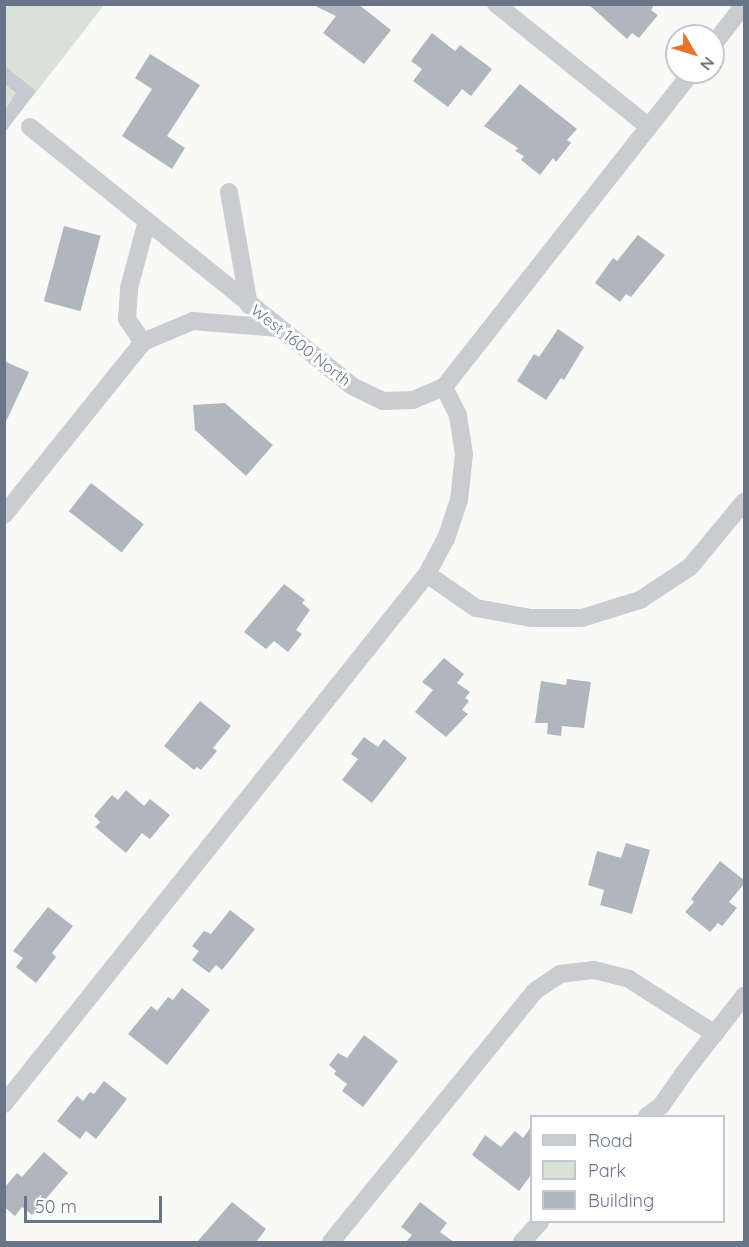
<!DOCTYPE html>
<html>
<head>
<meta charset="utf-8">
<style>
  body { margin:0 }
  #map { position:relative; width:749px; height:1247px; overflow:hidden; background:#f9f9f7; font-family:Quicksand,sans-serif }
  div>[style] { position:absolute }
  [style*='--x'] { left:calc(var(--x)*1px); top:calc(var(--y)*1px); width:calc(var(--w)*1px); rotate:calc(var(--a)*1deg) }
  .green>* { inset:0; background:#dae2d8 }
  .water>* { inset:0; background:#c4cbd2 }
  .building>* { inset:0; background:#b0b6be; transform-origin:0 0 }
  .minor>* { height:18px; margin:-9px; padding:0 9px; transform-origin:9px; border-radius:9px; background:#caccd0 }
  span { translate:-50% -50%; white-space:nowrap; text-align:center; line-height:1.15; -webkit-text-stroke:6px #fff; paint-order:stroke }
  .street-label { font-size:16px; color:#687589 }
  .frame { position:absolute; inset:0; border:6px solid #687589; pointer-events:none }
  .legend { position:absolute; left:530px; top:1115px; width:195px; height:108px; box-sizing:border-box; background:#fff; border:2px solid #c3c8d0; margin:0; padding:8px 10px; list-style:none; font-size:18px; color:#687589 }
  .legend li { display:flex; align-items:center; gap:12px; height:30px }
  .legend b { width:30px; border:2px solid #c3c8d0 }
  .north { position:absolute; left:665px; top:24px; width:60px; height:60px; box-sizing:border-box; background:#fff; border:2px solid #c3c8d0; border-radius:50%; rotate:128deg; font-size:16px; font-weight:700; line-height:24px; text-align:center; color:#687589 }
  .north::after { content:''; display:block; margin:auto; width:21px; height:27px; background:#e7762a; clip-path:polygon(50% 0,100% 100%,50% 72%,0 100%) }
  .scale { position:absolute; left:24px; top:1196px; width:138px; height:27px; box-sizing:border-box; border:3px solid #687589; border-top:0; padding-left:8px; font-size:18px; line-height:21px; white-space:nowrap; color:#687589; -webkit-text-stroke:4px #fff; paint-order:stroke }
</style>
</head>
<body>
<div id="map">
  <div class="green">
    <i style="clip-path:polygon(5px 5px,104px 5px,5px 132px)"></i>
  </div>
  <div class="water">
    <i style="clip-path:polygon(5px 66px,36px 91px,5px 132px,5px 110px,16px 93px,5px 84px)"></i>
  </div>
  <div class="building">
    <i style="clip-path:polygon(311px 4px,358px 4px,391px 30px,364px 64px,323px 33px,336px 16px)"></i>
    <i style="clip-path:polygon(588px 4px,655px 4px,651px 10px,658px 15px,639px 38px,632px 33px,627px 39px)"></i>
    <i style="clip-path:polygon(432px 33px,455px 51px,460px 45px,492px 69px,471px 96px,462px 89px,448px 107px,413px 81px,422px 69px,411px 61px)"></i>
    <i style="clip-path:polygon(150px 54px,200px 85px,167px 136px,185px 148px,172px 169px,122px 136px,152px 89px,135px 78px)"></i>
    <i style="clip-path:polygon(520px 84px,577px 129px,567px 140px,571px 143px,556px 162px,553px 158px,540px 175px,521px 160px,524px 156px,515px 151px,518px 148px,484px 126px)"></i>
    <i style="left:64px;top:226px;width:38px;height:78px;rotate:15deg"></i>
    <i style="clip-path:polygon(638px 235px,665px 255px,631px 297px,626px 294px,620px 302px,595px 283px,613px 258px,617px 261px)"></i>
    <i style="clip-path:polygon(558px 329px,584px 347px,564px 380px,561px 378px,546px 400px,517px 381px,534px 354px,539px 357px)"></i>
    <i style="clip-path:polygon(4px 361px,29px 372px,4px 426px)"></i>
    <i style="clip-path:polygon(225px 403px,273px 445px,246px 476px,195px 430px,193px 405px)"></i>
    <i style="left:91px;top:483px;width:67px;height:36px;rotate:38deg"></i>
    <i style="clip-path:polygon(284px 584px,305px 600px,302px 603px,310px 610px,296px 630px,302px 634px,288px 652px,274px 641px,266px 649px,244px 632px)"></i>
    <i style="clip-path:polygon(444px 658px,464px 674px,457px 683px,470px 692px,465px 698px,469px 701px,462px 710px,468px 714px,446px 737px,415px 712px,433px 690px,422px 682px)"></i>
    <i style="clip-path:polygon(567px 679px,591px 682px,584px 728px,562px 726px,561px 736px,547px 734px,548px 723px,535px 723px,541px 681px,566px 685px)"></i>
    <i style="clip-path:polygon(200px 701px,231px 726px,213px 748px,217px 751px,201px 770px,197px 767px,194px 770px,164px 746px)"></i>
    <i style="clip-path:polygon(364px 737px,378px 747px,384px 739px,407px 758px,372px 803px,342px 780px,358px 759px,351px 754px)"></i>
    <i style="clip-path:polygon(126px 790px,144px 806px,150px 799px,170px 815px,150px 839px,142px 833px,126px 853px,95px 827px,100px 822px,94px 816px,112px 795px,118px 800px)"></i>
    <i style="clip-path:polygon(626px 843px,650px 850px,632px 914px,600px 905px,604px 890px,588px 885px,597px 851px,621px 858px)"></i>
    <i style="clip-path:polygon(720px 861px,744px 880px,744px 884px,729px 902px,737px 908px,722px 926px,718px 923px,710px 932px,685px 912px,694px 902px,691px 899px)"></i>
    <i style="clip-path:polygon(48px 907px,73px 926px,52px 953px,56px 957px,36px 983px,16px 967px,23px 958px,13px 951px)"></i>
    <i style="clip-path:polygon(230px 910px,255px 929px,222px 970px,216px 965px,209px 973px,192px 960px,199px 951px,192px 946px,204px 931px,211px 934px)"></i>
    <i style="clip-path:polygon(182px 988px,210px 1010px,167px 1065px,128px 1034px,151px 1006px,157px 1011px,168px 997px,173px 1000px)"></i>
    <i style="clip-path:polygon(364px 1035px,398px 1061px,363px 1107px,342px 1091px,347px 1084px,334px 1074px,336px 1071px,329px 1065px,338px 1053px,347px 1058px)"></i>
    <i style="clip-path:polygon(104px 1081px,127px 1099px,96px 1139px,86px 1131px,80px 1139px,57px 1121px,77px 1096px,83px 1101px,90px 1092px,94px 1094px)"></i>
    <i style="clip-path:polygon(531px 1127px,531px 1175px,519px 1191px,472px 1155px,485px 1135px,501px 1147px,515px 1131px,523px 1138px)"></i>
    <i style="clip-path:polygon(44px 1152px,68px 1173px,32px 1215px,22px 1207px,15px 1216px,4px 1207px,4px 1188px,17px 1173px,22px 1177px)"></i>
    <i style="clip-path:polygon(232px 1202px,266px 1229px,256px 1242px,197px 1242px)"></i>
    <i style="clip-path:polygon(420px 1202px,447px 1223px,440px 1232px,454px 1242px,406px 1242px,412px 1235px,401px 1227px)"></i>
  </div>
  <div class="minor">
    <i style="--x:496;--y:4;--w:196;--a:38.8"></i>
    <i style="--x:713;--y:45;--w:51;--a:-52.2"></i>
    <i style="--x:30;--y:127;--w:413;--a:38.8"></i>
    <i style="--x:352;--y:386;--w:34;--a:26"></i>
    <i style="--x:383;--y:401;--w:30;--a:-2"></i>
    <i style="--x:413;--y:400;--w:34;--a:-23"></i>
    <i style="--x:444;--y:387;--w:401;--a:-51.8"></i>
    <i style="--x:229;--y:192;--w:115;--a:80"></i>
    <i style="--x:143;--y:342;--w:28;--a:-125"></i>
    <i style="--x:127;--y:319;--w:31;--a:-86"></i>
    <i style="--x:129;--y:288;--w:69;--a:-75"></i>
    <i style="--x:4;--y:515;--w:222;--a:-51.2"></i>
    <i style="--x:143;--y:342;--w:54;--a:-22.8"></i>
    <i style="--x:193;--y:321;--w:85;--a:4.7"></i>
    <i style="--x:427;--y:574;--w:60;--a:34.8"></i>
    <i style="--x:476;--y:608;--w:56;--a:10.3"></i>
    <i style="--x:531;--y:618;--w:51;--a:0"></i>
    <i style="--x:582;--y:618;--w:61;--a:-17.2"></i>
    <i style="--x:640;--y:600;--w:60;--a:-33.4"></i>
    <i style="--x:690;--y:567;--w:85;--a:-50.3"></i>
    <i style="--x:4;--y:1104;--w:678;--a:-51.41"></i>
    <i style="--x:427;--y:574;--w:40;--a:-62"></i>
    <i style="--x:446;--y:539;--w:41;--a:-71.6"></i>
    <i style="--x:459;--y:500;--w:46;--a:-83.8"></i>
    <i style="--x:464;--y:454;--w:39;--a:-99"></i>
    <i style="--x:458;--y:415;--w:31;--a:-117"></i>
    <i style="--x:647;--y:1116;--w:17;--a:-36"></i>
    <i style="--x:661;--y:1106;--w:40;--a:-55.1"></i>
    <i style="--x:684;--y:1073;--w:98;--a:-52.1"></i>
    <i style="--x:331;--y:1242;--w:323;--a:-50.9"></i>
    <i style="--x:535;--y:991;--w:30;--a:-34"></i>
    <i style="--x:560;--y:974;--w:34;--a:-7"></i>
    <i style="--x:594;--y:970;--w:36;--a:14"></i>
    <i style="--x:629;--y:979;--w:102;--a:32.6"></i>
    <i style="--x:522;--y:1242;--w:27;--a:-48"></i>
  </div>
  <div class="street-label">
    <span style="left:301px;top:345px;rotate:38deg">West 1600 North</span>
  </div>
  <div class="frame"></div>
  <ul class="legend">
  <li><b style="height:8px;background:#caccd0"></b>Road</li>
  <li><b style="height:16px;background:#dae2d8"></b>Park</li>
  <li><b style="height:16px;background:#b0b6be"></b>Building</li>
  </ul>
  <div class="north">N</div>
  <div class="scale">50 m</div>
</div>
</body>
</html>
